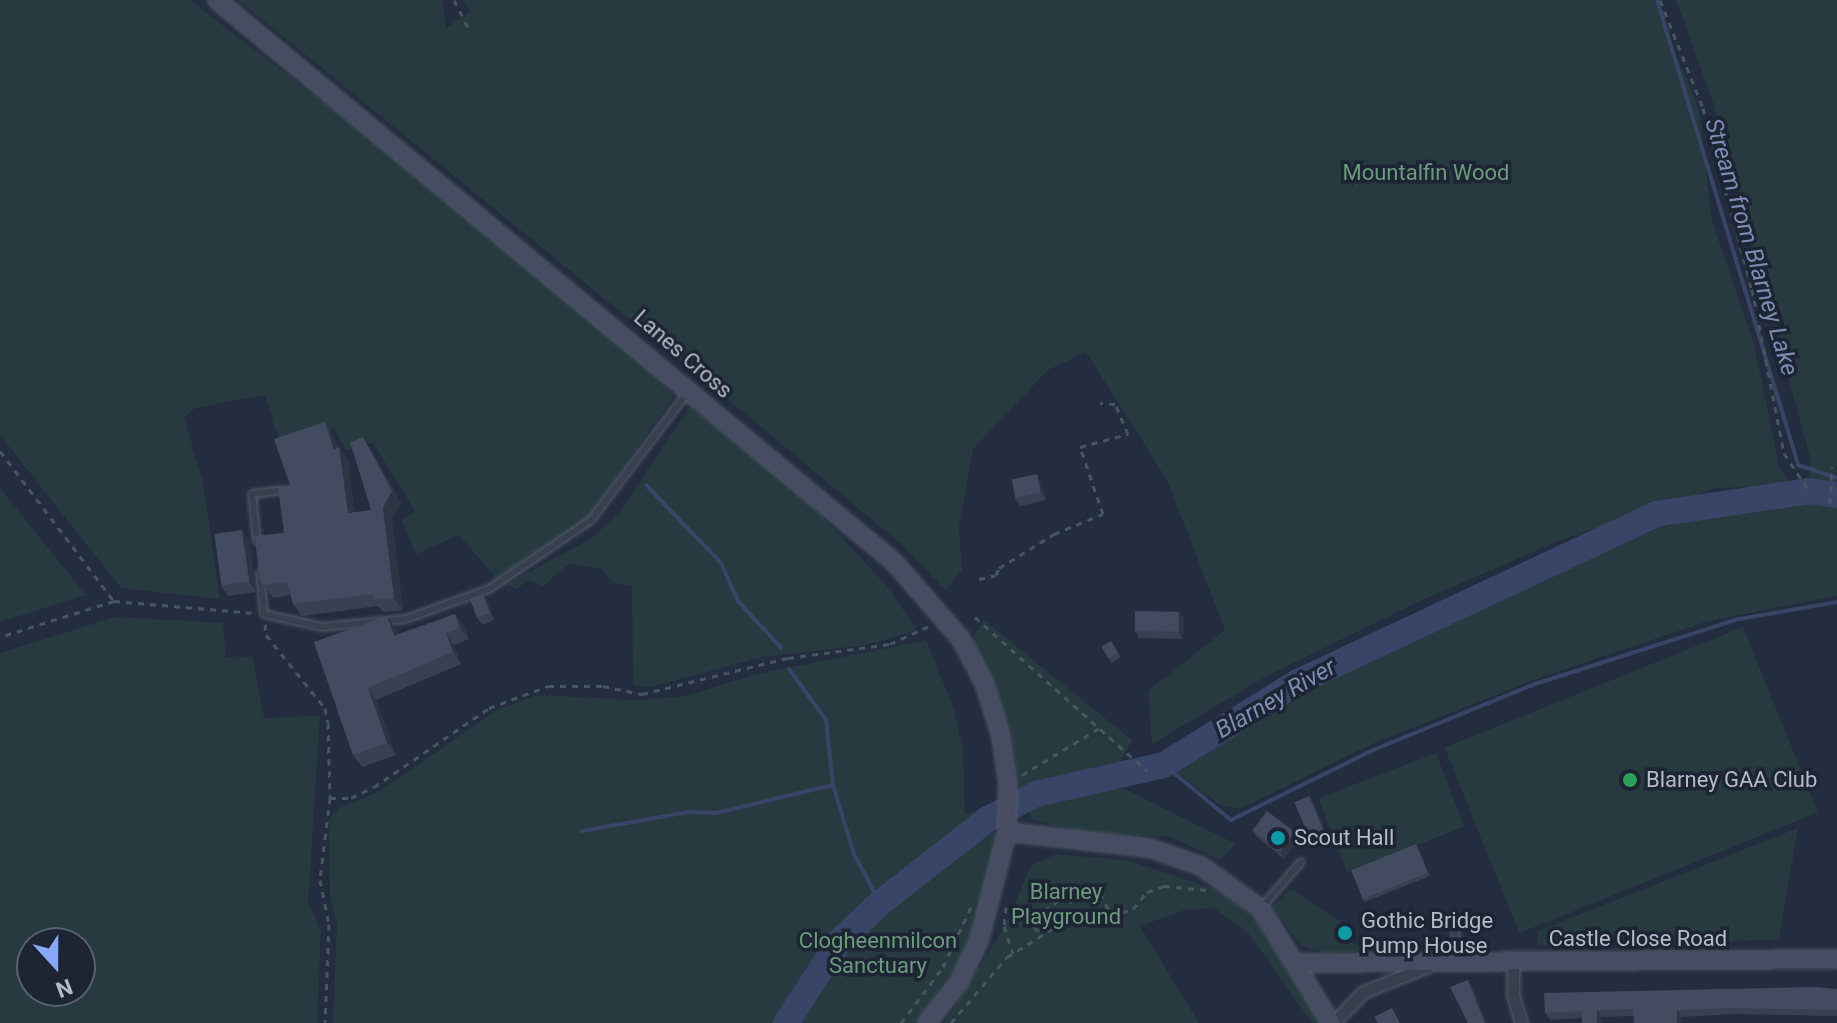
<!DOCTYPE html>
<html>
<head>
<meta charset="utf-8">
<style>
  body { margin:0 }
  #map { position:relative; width:1837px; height:1023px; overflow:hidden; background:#242c3f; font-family:Roboto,sans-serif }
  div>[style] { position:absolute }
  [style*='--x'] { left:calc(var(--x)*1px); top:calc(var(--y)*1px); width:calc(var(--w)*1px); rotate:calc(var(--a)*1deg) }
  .green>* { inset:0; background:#263a40; transform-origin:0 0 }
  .stream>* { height:4px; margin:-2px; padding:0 2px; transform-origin:2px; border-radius:2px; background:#384566 }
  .river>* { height:26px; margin:-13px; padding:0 13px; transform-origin:13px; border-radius:13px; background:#384566 }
  .path>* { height:3px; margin-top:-1.5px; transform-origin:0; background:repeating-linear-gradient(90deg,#44575d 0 6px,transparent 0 12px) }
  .roads { filter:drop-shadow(0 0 2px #535a69) drop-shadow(0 0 2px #535a69) }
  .lane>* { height:6px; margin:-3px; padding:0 3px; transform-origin:3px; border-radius:3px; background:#383f4f }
  .street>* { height:11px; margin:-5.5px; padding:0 5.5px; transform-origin:5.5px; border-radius:5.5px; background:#383f4f }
  .secondary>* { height:16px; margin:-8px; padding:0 8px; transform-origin:8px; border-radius:8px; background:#464d62 }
  .wall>* { inset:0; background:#3a4053; transform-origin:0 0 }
  .shaded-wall>* { inset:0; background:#2f3444 }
  .building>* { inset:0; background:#434b61; transform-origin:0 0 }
  .dots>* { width:22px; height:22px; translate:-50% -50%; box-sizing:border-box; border:4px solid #1d2434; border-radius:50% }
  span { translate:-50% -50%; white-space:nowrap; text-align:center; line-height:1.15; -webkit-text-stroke:7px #1d2434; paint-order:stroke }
  .park-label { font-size:22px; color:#6b9b7c }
  .street-label { font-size:22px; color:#b4bac9 }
  .poi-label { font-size:22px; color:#b4bac9 }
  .left { translate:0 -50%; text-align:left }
  .water-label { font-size:24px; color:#7c8cb2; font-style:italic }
  .north { position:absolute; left:16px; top:927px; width:80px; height:80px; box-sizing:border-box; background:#1d2434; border:2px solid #596070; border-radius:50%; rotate:159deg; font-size:22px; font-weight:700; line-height:32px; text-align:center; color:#b4bac9 }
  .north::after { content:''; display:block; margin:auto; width:28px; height:36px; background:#89a7f9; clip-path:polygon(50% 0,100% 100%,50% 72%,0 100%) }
</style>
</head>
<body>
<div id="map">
  <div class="green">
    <i style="clip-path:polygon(0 0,190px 0,477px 220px,660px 377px,673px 397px,588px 518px,496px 578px,459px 535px,416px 554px,402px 521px,415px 511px,373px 443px,346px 450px,334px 428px,281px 447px,265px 395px,195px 408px,184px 417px,203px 483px,220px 599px,121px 588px,0 435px)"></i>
    <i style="clip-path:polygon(238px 0,442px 0,446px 28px,470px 12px,464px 0,1654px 0,1699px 111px,1712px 221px,1754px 344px,1780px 470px,1795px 486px,1716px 488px,1558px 541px,1420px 601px,1267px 676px,1152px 744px,1148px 691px,1225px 630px,1167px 480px,1086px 352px,1048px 370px,973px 449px,959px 526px,962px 570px,946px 590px,901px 544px,741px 410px)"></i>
    <i style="clip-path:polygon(1676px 0,1837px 0,1837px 491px,1811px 488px,1810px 457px,1714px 105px)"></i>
    <i style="clip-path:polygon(690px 406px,806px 499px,886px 585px,917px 630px,867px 645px,762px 657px,651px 687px,633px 685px,632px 586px,613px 583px,602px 569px,569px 564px,543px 586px,530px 580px,516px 589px,506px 584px,591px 539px,618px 514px)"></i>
    <i style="clip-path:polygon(0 488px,86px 595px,0 622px)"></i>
    <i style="clip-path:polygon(1837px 503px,1837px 596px,1705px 622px,1542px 677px,1372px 744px,1240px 809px,1220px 805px,1178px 774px,1177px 761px,1431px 620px,1530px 584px,1659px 528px,1772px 504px)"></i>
    <i style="clip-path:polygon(evenodd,115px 617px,223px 623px,226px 658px,252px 656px,264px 718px,320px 716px,308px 902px,321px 931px,317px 1023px,0 1023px,0 653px,115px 617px,80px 943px,80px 991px,32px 991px,32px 943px,80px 943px)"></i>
    <i style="clip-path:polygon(984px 620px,1132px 740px,1111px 782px,1236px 844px,1220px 860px,1170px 837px,1078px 831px,1033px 820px,1022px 802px,1011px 731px,972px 638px)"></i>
    <i style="left:1743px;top:627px;width:200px;height:322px;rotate:68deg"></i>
    <i style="clip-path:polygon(926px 640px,954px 709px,963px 749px,965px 815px,981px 808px,998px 840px,987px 899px,966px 952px,916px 1023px,333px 1023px,337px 924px,330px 896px,329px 819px,339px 808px,378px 792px,497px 710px,537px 695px,639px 700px,685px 696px,757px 674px)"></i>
    <i style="left:1436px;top:753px;width:79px;height:126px;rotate:69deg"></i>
    <i style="clip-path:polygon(1798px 828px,1779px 940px,1537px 946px,1538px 931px)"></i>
    <i style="clip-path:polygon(1057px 854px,1126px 860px,1221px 891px,1256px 919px,1321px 1023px,1312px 1023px,1249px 934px,1214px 908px,1185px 910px,1140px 926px,1199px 1023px,944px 1023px,1006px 924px,1031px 865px)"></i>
    <i style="clip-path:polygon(1291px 889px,1342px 922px,1334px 934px,1369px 951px,1327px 953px,1300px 945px,1272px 907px)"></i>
  </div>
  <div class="stream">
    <i style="--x:1657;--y:0;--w:486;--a:73.1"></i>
    <i style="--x:1798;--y:465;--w:41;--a:18.4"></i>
    <i style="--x:646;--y:485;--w:108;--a:46.1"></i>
    <i style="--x:721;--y:563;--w:42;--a:65.9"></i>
    <i style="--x:738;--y:601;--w:64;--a:47.5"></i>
    <i style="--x:789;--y:669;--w:63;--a:54"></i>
    <i style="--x:826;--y:720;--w:65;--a:83.9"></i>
    <i style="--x:833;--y:785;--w:72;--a:73.1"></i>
    <i style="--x:854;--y:854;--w:55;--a:62"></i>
    <i style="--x:1164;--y:765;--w:87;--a:39.4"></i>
    <i style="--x:1231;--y:820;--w:158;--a:-26.2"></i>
    <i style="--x:1373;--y:750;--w:175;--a:-22.2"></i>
    <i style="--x:1535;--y:684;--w:214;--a:-17.7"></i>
    <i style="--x:1739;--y:619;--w:99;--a:-9.8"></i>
    <i style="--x:582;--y:831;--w:109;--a:-10.1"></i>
    <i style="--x:689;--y:812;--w:27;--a:2"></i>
    <i style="--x:716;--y:813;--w:120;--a:-13.5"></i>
  </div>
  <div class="river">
    <i style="--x:786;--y:1023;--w:97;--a:-56.8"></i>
    <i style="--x:839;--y:942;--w:57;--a:-43.6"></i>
    <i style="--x:880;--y:903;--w:137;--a:-37.9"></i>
    <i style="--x:988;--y:819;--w:54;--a:-27.5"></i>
    <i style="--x:1036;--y:794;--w:131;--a:-12.8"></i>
    <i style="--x:1164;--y:765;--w:158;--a:-31.8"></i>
    <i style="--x:1298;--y:682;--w:395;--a:-25.1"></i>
    <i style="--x:1656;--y:514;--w:155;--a:-8.5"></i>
    <i style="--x:1809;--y:491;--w:28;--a:8"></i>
  </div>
  <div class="path">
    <i style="--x:454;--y:0;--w:35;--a:63"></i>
    <i style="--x:1660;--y:0;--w:116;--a:68.3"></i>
    <i style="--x:1703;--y:108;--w:188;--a:74.9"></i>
    <i style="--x:1752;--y:289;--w:167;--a:79"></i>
    <i style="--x:1784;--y:453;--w:45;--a:56.7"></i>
    <i style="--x:0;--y:451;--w:188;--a:52.8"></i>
    <i style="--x:114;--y:601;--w:120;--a:162.5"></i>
    <i style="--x:1830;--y:504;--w:37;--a:-87"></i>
    <i style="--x:979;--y:579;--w:17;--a:-13"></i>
    <i style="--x:996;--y:575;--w:8;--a:-67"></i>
    <i style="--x:999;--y:568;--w:65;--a:-31.7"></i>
    <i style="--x:1054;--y:534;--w:53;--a:-22.2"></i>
    <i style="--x:1103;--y:514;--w:71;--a:-108.9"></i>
    <i style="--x:1080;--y:447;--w:50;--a:-15.2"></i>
    <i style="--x:1128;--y:434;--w:33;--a:-113"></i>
    <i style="--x:1115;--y:404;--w:15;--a:-176"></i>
    <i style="--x:114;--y:601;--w:141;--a:4.9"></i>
    <i style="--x:975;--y:617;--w:231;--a:41.8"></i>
    <i style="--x:265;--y:624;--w:11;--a:85"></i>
    <i style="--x:266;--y:635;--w:94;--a:51.1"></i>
    <i style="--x:325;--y:708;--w:15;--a:79"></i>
    <i style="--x:328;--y:723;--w:75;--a:88.5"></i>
    <i style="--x:330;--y:798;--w:83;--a:97"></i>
    <i style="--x:320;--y:880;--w:45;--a:78.4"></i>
    <i style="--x:329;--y:924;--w:99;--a:92.3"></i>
    <i style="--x:1022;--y:775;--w:92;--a:-31.3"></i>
    <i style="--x:330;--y:798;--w:21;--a:0"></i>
    <i style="--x:351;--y:798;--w:25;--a:-26"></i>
    <i style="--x:374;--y:787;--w:140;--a:-34.5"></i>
    <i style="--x:489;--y:708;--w:63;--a:-20.4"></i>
    <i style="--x:548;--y:686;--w:55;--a:0"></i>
    <i style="--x:603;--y:686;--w:40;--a:12"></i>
    <i style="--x:642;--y:694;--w:150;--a:-13.9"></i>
    <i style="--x:788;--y:658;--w:103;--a:-7.8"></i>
    <i style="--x:890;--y:644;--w:45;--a:-24.9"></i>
    <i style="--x:1079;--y:890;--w:21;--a:8"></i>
    <i style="--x:1100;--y:893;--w:25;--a:63"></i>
    <i style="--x:1006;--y:907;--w:19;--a:96"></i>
    <i style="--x:1004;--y:926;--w:29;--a:72"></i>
    <i style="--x:1044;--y:911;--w:17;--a:93"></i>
    <i style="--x:1043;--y:928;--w:7;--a:153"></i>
    <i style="--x:1037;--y:931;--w:14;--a:-124"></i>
    <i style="--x:1029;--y:919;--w:7;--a:-63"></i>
    <i style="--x:1032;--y:913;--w:12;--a:-9"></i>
    <i style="--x:1044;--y:911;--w:41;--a:-36"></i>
    <i style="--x:1077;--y:887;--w:28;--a:113"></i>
    <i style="--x:1045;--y:921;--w:15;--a:-11"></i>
    <i style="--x:1062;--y:923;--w:9;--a:-90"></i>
    <i style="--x:1062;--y:914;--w:12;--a:31"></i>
    <i style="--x:901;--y:1023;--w:70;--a:-53.1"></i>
    <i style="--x:943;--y:967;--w:66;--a:-65"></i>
    <i style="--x:951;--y:1023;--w:87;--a:-49.7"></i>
    <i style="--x:1007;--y:957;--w:65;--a:-31.7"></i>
    <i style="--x:1062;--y:923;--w:26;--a:0"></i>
    <i style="--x:1088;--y:923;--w:47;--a:-17.3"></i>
    <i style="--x:1133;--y:909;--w:22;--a:-51"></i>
    <i style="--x:1147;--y:892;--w:18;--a:-19"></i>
    <i style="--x:1164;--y:886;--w:44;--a:5.2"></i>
  </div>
  <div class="roads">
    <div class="lane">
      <i style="--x:257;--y:541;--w:47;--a:-96.1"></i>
      <i style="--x:252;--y:494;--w:33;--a:-7"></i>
      <i style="--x:260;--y:573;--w:41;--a:84.4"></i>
      <i style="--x:264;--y:614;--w:59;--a:12.6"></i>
      <i style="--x:322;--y:627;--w:84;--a:-5.4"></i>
      <i style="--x:406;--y:619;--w:88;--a:-19.9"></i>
      <i style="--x:489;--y:589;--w:123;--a:-34.1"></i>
      <i style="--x:591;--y:520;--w:159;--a:-52.9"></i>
      <i style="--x:1263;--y:906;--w:58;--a:-49.2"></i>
      <i style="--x:1455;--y:920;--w:38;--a:88"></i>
    </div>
    <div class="street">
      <i style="--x:1513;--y:962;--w:34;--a:90"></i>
      <i style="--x:1513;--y:996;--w:28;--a:73"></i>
      <i style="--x:1333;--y:1023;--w:43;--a:-45.9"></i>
      <i style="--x:1363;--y:992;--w:70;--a:-21.8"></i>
    </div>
    <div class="secondary">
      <i style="--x:217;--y:0;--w:880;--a:39.7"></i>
      <i style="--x:894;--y:562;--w:102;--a:49"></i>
      <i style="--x:961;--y:639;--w:52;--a:62.4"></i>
      <i style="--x:985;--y:685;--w:53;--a:72.6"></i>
      <i style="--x:1001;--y:736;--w:48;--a:81.5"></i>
      <i style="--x:1008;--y:783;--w:49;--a:91.2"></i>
      <i style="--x:1007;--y:832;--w:113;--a:104.4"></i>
      <i style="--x:979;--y:941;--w:46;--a:116"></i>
      <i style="--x:959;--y:982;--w:52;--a:128"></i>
      <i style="--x:1007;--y:832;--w:144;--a:6.4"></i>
      <i style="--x:1150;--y:848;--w:54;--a:19.4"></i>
      <i style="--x:1201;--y:866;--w:74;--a:35.6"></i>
      <i style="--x:1261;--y:909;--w:134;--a:58.4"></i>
      <i style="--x:1297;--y:963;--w:540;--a:-0.42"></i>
    </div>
  </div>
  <div class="wall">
    <i style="clip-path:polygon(333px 435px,338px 448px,348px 460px,354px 513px,371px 510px,371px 449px,401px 503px,392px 520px,403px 610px,383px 612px,378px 606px,302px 616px,293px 604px,291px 595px,273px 598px,259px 579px,284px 533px,290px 485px)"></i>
    <i style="clip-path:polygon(1041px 481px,1046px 500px,1020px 506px,1015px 499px)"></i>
    <i style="clip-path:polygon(249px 540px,256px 592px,228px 596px,221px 586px)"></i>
    <i style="clip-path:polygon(488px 601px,494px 620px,482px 625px,477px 618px)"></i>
    <i style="clip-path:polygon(1179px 612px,1184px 619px,1183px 639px,1139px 638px,1135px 631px)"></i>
    <i style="clip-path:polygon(455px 614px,464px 626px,469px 639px,454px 645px,461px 664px,376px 700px,396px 755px,362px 767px,353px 755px,314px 642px,387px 616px,395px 628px,398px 634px)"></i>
    <i style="left:1111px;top:641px;width:19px;height:11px;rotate:58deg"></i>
    <i style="clip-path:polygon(1309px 796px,1314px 803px,1328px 839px,1313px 845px,1308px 838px)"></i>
    <i style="clip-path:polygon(1252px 830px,1300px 839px,1284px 859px,1257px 837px)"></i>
    <i style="clip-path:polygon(1416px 844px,1430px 876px,1365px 902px,1362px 899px)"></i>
    <i style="clip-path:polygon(1837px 989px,1837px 1016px,1733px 1014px,1682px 1017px,1682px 1023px,1634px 1023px,1634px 1016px,1602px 1017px,1602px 1023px,1582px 1023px,1582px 1018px,1550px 1020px,1545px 1013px)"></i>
  </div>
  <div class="shaded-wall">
    <i style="clip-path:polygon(325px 422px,333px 435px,340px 456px,339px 447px,348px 460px,356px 526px,348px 513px)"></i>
    <i style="clip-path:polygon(363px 437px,371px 449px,401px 503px,392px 520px,403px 610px,394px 598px)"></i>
    <i style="clip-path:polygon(1037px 474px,1041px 481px,1046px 500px,1041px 493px)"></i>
    <i style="clip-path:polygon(242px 530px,249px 540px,256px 592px,249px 582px)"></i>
    <i style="clip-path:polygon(483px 594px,488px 601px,494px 620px,490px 613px)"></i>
    <i style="clip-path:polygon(1179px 612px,1184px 619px,1183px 639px,1178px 632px)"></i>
    <i style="clip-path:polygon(455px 614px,464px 626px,469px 639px,460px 628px)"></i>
    <i style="clip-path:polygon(387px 616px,395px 628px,402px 647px,394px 636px)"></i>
    <i style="clip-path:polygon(446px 633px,454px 645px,461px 664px,453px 652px)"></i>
    <i style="clip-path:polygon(368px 688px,376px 700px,396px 755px,387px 743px)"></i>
    <i style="clip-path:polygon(1309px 796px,1314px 803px,1328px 839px,1324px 832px)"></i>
    <i style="clip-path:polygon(1295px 832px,1300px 839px,1284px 859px,1280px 852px)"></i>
    <i style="clip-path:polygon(1468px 980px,1473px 987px,1487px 1023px,1485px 1023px)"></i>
    <i style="clip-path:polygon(1597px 1010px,1602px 1017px,1602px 1023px,1597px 1023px)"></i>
    <i style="clip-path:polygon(1677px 1010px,1682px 1017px,1682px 1023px,1677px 1023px)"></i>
  </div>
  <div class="building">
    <i style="clip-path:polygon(325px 422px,334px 450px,339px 447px,348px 513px,371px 510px,350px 442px,363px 437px,392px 491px,383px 508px,394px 598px,374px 600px,373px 594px,293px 604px,287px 582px,264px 585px,259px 579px,255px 536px,284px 533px,278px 487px,290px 485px,274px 439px)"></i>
    <i style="left:1037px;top:474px;width:19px;height:26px;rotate:78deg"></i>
    <i style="left:242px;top:530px;width:52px;height:28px;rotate:82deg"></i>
    <i style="left:483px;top:594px;width:20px;height:14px;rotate:70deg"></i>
    <i style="left:1135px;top:611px;width:44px;height:20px;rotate:1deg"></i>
    <i style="clip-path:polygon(455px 614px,460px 628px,446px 633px,453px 652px,368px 688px,387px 743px,353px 755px,314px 642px,387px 616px,394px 636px)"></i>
    <i style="left:1111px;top:641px;width:14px;height:11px;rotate:60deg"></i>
    <i style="left:1309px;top:796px;width:39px;height:16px;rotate:67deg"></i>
    <i style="left:1267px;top:811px;width:35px;height:24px;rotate:37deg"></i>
    <i style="left:1416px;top:844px;width:31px;height:70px;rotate:68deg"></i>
    <i style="clip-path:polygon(1468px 980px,1485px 1023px,1468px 1023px,1450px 987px)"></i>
    <i style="clip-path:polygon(1815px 987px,1837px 989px,1837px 1010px,1728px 1008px,1677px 1010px,1677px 1023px,1634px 1023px,1633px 1009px,1597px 1010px,1597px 1023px,1582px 1023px,1582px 1011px,1545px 1013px,1544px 993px)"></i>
    <i style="clip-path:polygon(1392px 1008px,1400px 1023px,1378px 1023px,1374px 1017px)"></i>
  </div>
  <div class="dots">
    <i style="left:1630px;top:780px;background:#2e9e5b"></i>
    <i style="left:1278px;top:838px;background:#0f9aa8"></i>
    <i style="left:1345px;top:933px;background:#0f9aa8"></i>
  </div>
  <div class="park-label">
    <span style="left:1426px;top:173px">Mountalfin Wood</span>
    <span style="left:1066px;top:904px">Blarney<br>Playground</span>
    <span style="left:878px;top:953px">Clogheenmilcon<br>Sanctuary</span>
  </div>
  <div class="street-label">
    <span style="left:683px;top:354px;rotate:41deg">Lanes Cross</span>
    <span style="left:1638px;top:939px">Castle Close Road</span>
  </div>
  <div class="poi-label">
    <span class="left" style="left:1646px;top:780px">Blarney GAA Club</span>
    <span class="left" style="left:1294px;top:838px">Scout Hall</span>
    <span class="left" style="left:1361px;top:933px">Gothic Bridge<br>Pump House</span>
  </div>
  <div class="water-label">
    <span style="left:1751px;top:247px;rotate:73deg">Stream from Blarney Lake</span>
    <span style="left:1276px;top:699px;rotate:-30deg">Blarney River</span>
  </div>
  <div class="north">N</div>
</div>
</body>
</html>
